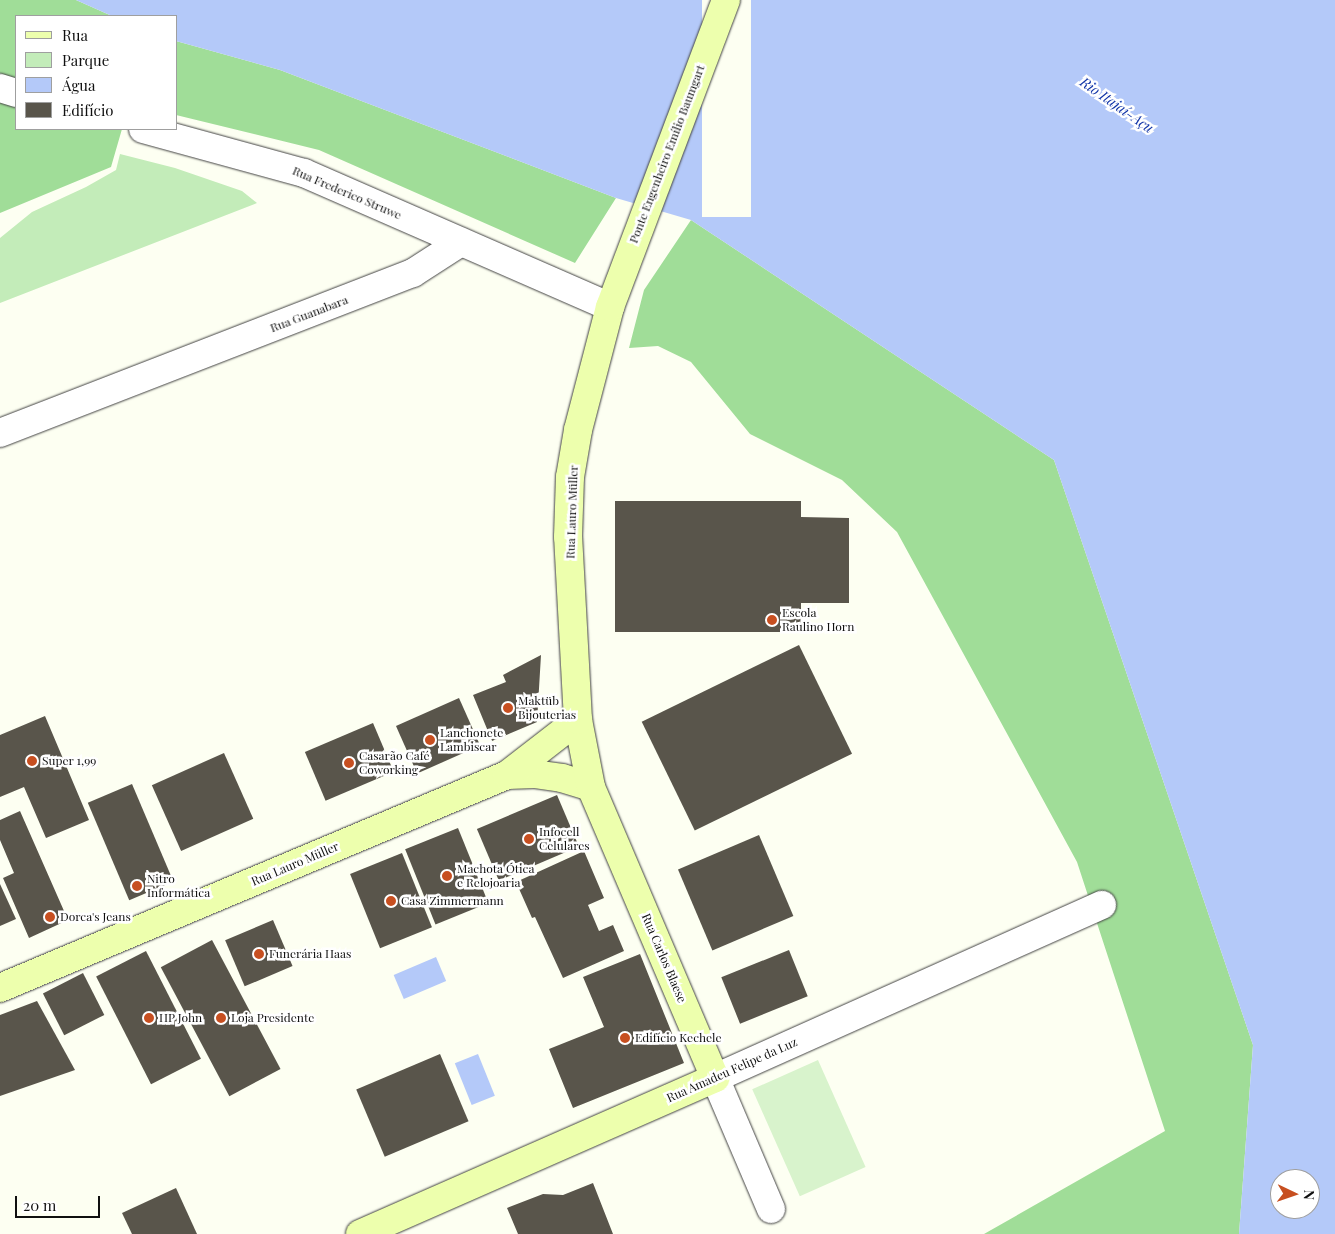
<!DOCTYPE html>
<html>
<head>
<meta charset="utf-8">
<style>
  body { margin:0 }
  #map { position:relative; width:1335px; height:1234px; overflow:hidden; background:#fdfff2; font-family:"Playfair Display",serif }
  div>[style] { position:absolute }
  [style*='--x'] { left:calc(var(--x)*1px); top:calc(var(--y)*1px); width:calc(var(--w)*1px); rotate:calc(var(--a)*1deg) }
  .green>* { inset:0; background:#c3ecb9 }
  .forest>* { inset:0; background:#a0dd98 }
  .pitch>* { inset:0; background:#d8f3cc; transform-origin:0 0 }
  .water>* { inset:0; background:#b4c9f9; transform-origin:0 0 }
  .pier>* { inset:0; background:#fdfff2; transform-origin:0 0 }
  .building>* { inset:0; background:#59554b; transform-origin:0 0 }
  .roads { filter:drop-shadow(0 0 1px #434343) drop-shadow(0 0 1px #434343) }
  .minor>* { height:28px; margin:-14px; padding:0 14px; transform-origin:14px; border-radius:14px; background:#fff }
  .secondary>* { height:28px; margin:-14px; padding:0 14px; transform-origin:14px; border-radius:14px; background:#edffad }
  .dots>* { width:14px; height:14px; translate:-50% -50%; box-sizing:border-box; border:2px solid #fff; border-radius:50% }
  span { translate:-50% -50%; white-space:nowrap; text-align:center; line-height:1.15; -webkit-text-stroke:5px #fff; paint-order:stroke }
  .street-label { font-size:12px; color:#101010 }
  .poi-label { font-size:12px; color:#101010 }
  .left { translate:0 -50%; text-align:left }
  .water-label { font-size:14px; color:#1235a8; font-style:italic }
  .legend { position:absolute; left:15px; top:15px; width:162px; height:115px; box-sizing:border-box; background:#fff; border:1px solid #9f9f9f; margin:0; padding:6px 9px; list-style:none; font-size:15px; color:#101010 }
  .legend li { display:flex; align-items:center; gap:10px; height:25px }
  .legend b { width:25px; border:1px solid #9f9f9f }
  .north { position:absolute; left:1270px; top:1169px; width:50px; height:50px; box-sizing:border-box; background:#fff; border:1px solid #9f9f9f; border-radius:50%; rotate:93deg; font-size:14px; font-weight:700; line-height:20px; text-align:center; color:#101010 }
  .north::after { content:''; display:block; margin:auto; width:18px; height:22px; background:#c74f20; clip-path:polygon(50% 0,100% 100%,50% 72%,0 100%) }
  .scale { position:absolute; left:15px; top:1196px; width:85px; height:22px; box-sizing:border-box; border:2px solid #101010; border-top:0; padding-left:6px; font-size:15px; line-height:18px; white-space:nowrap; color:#101010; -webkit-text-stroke:4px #fff; paint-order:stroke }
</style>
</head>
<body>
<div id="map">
  <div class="green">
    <i style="clip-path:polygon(120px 154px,175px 168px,242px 191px,257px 203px,0 303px,0 238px,32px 212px,86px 187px,116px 170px)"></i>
  </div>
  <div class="forest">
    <i style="clip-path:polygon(0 0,76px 0,112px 16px,16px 16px,16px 129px,122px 129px,111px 167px,0 213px)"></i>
    <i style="clip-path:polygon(176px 41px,280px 70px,616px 198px,575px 263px,319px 150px,176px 115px)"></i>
    <i style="clip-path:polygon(691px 220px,1054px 460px,1253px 1045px,1239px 1234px,984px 1234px,1165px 1131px,1077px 862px,897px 532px,842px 480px,750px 434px,691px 362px,658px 346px,629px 348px,644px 290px)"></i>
  </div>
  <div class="pitch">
    <i style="left:818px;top:1060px;width:117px;height:72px;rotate:66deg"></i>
  </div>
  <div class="water">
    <i style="clip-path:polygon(evenodd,76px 0,1335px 0,1335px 1234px,1239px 1234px,1253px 1045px,1054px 460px,691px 220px,616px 198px,280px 70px,176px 41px,176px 16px,112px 16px,76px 0,1280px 1179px,1310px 1179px,1310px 1209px,1280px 1209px,1280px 1179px)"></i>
    <i style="left:436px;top:957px;width:26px;height:46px;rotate:67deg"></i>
    <i style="left:478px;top:1054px;width:45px;height:25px;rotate:68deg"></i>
  </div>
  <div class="pier">
    <i style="left:702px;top:0;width:49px;height:217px"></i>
  </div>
  <div class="building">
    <i style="clip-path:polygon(615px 501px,801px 501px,801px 517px,849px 518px,849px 603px,801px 603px,801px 632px,615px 632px)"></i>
    <i style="left:799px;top:645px;width:121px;height:175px;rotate:64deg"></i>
    <i style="clip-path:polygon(541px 655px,537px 722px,492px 741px,473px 695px,506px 682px,503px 675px)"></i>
    <i style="left:459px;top:698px;width:52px;height:69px;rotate:66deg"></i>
    <i style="clip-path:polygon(45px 716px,89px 820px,46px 838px,24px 787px,0 797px,0 735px)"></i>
    <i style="left:373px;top:723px;width:53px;height:74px;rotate:67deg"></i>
    <i style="left:224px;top:753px;width:72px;height:79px;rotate:66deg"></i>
    <i style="left:132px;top:784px;width:106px;height:48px;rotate:67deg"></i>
    <i style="left:557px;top:795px;width:56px;height:87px;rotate:67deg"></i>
    <i style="clip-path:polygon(20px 811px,68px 920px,29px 938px,3px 878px,14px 873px,0 840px,0 820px)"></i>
    <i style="left:458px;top:828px;width:81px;height:57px;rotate:68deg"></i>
    <i style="left:759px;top:835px;width:88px;height:88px;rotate:67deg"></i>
    <i style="clip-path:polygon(584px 851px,604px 898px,588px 905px,599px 931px,613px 925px,624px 951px,563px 978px,535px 917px,532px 918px,516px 882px)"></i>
    <i style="left:402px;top:853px;width:80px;height:56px;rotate:68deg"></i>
    <i style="clip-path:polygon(0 884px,16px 919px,0 926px)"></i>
    <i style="left:273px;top:920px;width:50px;height:52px;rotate:67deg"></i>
    <i style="left:212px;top:940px;width:146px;height:58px;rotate:62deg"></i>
    <i style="left:789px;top:950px;width:50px;height:73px;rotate:68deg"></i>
    <i style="left:146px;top:951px;width:121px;height:56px;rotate:63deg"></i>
    <i style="clip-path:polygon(640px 954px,684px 1063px,573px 1108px,549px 1049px,604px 1027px,583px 977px)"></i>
    <i style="left:83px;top:973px;width:47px;height:45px;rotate:63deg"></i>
    <i style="clip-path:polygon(37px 1001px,75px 1070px,0 1096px,0 1015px)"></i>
    <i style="left:440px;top:1054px;width:73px;height:91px;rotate:67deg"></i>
    <i style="clip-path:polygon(593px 1183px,613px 1234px,518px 1234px,507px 1208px,543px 1194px,563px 1195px)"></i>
    <i style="clip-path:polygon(176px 1188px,197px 1234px,132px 1234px,122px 1213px)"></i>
  </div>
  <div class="roads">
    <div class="minor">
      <i style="--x:0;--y:88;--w:17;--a:17"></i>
      <i style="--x:143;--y:129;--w:167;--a:15.3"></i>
      <i style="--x:304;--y:173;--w:334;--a:23.6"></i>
      <i style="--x:0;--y:433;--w:443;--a:-21.2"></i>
      <i style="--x:413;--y:273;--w:57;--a:-32.9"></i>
      <i style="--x:771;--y:1209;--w:142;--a:-113.1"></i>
      <i style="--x:715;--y:1078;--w:424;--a:-24.1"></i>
    </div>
    <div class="secondary">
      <i style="--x:507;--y:775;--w:27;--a:-2"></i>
      <i style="--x:534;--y:774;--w:28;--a:8"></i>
      <i style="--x:562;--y:778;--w:30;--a:17"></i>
      <i style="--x:0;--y:988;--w:550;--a:-22.79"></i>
      <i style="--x:507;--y:775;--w:90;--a:-37.8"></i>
      <i style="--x:360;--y:1234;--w:388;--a:-23.7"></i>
      <i style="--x:715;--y:1078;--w:316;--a:-113.1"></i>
      <i style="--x:591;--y:787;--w:68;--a:-101"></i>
      <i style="--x:578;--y:720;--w:183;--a:-93.1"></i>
      <i style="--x:568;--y:537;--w:60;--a:-88.1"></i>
      <i style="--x:570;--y:477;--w:48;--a:-80.3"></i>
      <i style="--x:578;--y:430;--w:127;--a:-75.4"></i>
      <i style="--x:610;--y:307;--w:328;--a:-69.3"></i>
    </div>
  </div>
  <div class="dots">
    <i style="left:772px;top:620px;background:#c74f20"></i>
    <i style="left:508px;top:708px;background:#c74f20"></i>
    <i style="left:430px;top:740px;background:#c74f20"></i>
    <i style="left:32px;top:761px;background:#c74f20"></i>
    <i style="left:349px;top:763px;background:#c74f20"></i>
    <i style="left:529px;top:839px;background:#c74f20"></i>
    <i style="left:447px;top:876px;background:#c74f20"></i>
    <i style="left:137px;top:886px;background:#c74f20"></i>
    <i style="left:391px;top:901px;background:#c74f20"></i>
    <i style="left:50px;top:917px;background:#c74f20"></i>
    <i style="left:259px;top:954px;background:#c74f20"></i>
    <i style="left:149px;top:1018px;background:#c74f20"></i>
    <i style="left:221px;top:1018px;background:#c74f20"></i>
    <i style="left:625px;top:1038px;background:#c74f20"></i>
  </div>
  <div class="street-label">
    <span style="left:667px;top:154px;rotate:-69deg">Ponte Engenheiro Emílio Baumgart</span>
    <span style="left:347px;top:193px;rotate:23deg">Rua Frederico Struwe</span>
    <span style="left:309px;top:314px;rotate:-21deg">Rua Guanabara</span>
    <span style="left:572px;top:512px;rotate:-88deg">Rua Lauro Müller</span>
    <span style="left:295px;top:864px;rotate:-23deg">Rua Lauro Müller</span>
    <span style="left:664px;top:958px;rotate:67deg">Rua Carlos Blaese</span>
    <span style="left:732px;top:1070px;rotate:-24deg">Rua Amadeu Felipe da Luz</span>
  </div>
  <div class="poi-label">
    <span class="left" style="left:782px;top:620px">Escola<br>Raulino Horn</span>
    <span class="left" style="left:518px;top:708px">Maktüb<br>Bijouterias</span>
    <span class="left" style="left:440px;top:740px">Lanchonete<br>Lambiscar</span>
    <span class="left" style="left:359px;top:763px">Casarão Café<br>Coworking</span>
    <span class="left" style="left:42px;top:761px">Super 1,99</span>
    <span class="left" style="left:539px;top:839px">Infocell<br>Celulares</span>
    <span class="left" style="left:457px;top:876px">Machota Ótica<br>e Relojoaria</span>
    <span class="left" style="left:147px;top:886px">Nitro<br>Informática</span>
    <span class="left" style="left:401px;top:901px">Casa Zimmermann</span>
    <span class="left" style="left:60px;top:917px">Dorca's Jeans</span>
    <span class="left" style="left:269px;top:954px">Funerária Haas</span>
    <span class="left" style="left:159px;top:1018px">HP John</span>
    <span class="left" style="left:231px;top:1018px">Loja Presidente</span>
    <span class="left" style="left:635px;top:1038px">Edifício Kechele</span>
  </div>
  <div class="water-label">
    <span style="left:1117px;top:105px;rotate:35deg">Rio Itajaí-Açu</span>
  </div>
  <ul class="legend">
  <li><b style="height:6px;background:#edffad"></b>Rua</li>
  <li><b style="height:14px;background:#c3ecb9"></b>Parque</li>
  <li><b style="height:14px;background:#b4c9f9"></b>Água</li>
  <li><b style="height:14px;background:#59554b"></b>Edifício</li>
  </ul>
  <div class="north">N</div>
  <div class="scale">20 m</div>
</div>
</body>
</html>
